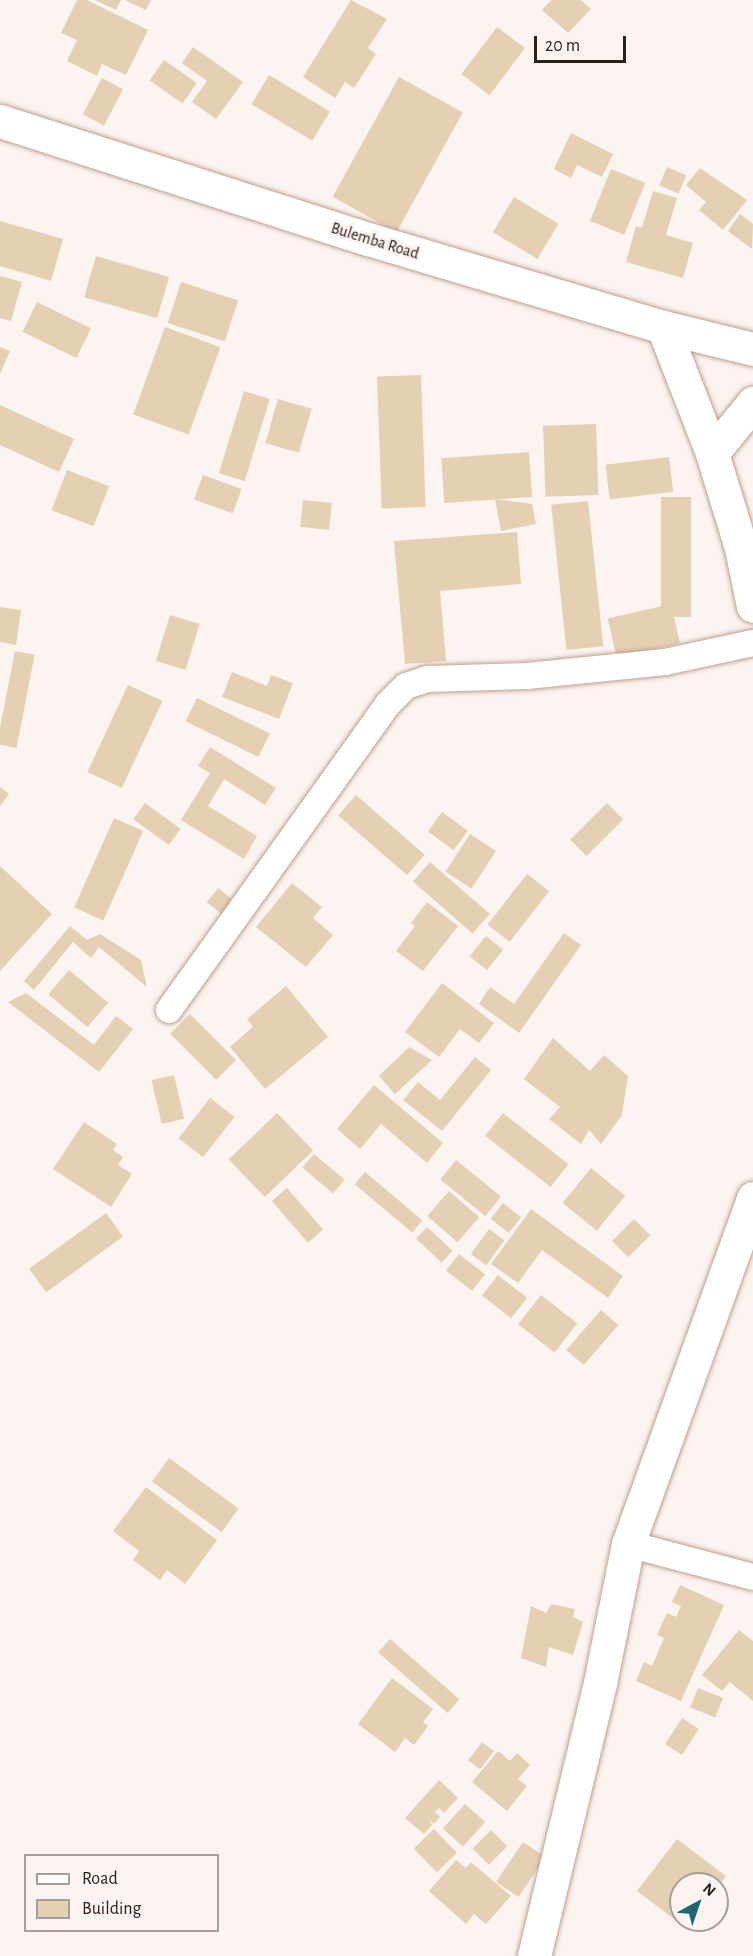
<!DOCTYPE html>
<html>
<head>
<meta charset="utf-8">
<style>
  body { margin:0 }
  #map { position:relative; width:753px; height:1956px; overflow:hidden; background:#fbf4f1; font-family:"Alegreya Sans",sans-serif }
  div>[style] { position:absolute }
  [style*='--x'] { left:calc(var(--x)*1px); top:calc(var(--y)*1px); width:calc(var(--w)*1px); rotate:calc(var(--a)*1deg) }
  .building>* { inset:0; background:#e6d0b3; transform-origin:0 0 }
  .roads { filter:drop-shadow(0 0 2px #bf9f8e) drop-shadow(0 0 2px #bf9f8e) }
  .minor>* { height:26px; margin:-13px; padding:0 13px; transform-origin:13px; border-radius:13px; background:#fff }
  .tertiary>* { height:33px; margin:-16.5px; padding:0 16.5px; transform-origin:16.5px; border-radius:16.5px; background:#fff }
  .secondary>* { height:33px; margin:-16.5px; padding:0 16.5px; transform-origin:16.5px; border-radius:16.5px; background:#fff }
  span { translate:-50% -50%; white-space:nowrap; text-align:center; line-height:1.15; -webkit-text-stroke:6px #fbf4f1; paint-order:stroke }
  .street-label { font-size:16px; color:#2a1e17 }
  .legend { position:absolute; left:24px; top:1854px; width:195px; height:78px; box-sizing:border-box; background:#fbf4f1; border:2px solid #a79e9a; margin:0; padding:8px 10px; list-style:none; font-size:18px; color:#2a1e17 }
  .legend li { display:flex; align-items:center; gap:12px; height:30px }
  .legend b { width:30px; border:2px solid #a79e9a }
  .north { position:absolute; left:669px; top:1872px; width:60px; height:60px; box-sizing:border-box; background:#fbf4f1; border:2px solid #a79e9a; border-radius:50%; rotate:40deg; font-size:16px; font-weight:700; line-height:24px; text-align:center; color:#2a1e17 }
  .north::after { content:''; display:block; margin:auto; width:21px; height:27px; background:#1d6674; clip-path:polygon(50% 0,100% 100%,50% 72%,0 100%) }
  .scale { position:absolute; left:534px; top:36px; width:92px; height:27px; box-sizing:border-box; border:3px solid #2a1e17; border-top:0; padding-left:8px; font-size:18px; line-height:21px; white-space:nowrap; color:#2a1e17; -webkit-text-stroke:4px #fbf4f1; paint-order:stroke }
</style>
</head>
<body>
<div id="map">
  <div class="building">
    <i style="clip-path:polygon(77px 0,87px 0,148px 30px,126px 75px,102px 64px,97px 76px,67px 61px,77px 40px,61px 33px)"></i>
    <i style="clip-path:polygon(95px 0,121px 0,116px 10px)"></i>
    <i style="clip-path:polygon(125px 0,151px 0,146px 10px)"></i>
    <i style="clip-path:polygon(351px 0,387px 19px,368px 48px,376px 54px,354px 88px,345px 82px,335px 98px,303px 77px)"></i>
    <i style="clip-path:polygon(551px 0,581px 0,591px 9px,568px 33px,542px 10px)"></i>
    <i style="left:497px;top:27px;width:35px;height:59px;rotate:37deg"></i>
    <i style="clip-path:polygon(193px 47px,243px 82px,216px 119px,192px 102px,207px 81px,182px 63px)"></i>
    <i style="left:164px;top:60px;width:40px;height:25px;rotate:35deg"></i>
    <i style="left:269px;top:75px;width:71px;height:34px;rotate:31deg"></i>
    <i style="left:399px;top:77px;width:73px;height:137px;rotate:29deg"></i>
    <i style="left:102px;top:78px;width:24px;height:41px;rotate:28deg"></i>
    <i style="clip-path:polygon(571px 133px,613px 154px,602px 177px,577px 165px,571px 178px,554px 169px)"></i>
    <i style="left:667px;top:167px;width:21px;height:20px;rotate:23deg"></i>
    <i style="clip-path:polygon(700px 168px,747px 200px,723px 230px,699px 210px,706px 202px,686px 185px)"></i>
    <i style="left:611px;top:169px;width:37px;height:56px;rotate:22deg"></i>
    <i style="clip-path:polygon(653px 191px,677px 198px,666px 235px,693px 243px,683px 278px,626px 262px,636px 226px,642px 228px)"></i>
    <i style="left:514px;top:197px;width:52px;height:41px;rotate:31deg"></i>
    <i style="clip-path:polygon(740px 214px,753px 224px,752px 249px,728px 231px)"></i>
    <i style="clip-path:polygon(0 221px,63px 239px,51px 281px,0 266px)"></i>
    <i style="left:96px;top:256px;width:76px;height:43px;rotate:16deg"></i>
    <i style="clip-path:polygon(0 276px,22px 282px,11px 321px,0 318px)"></i>
    <i style="left:181px;top:282px;width:60px;height:43px;rotate:18deg"></i>
    <i style="left:37px;top:302px;width:60px;height:33px;rotate:26deg"></i>
    <i style="left:165px;top:327px;width:59px;height:93px;rotate:20deg"></i>
    <i style="clip-path:polygon(0 347px,10px 351px,0 374px)"></i>
    <i style="left:421px;top:375px;width:132px;height:44px;rotate:88deg"></i>
    <i style="left:244px;top:391px;width:27px;height:86px;rotate:17deg"></i>
    <i style="left:278px;top:399px;width:35px;height:46px;rotate:16deg"></i>
    <i style="clip-path:polygon(0 405px,74px 439px,59px 472px,0 445px)"></i>
    <i style="left:596px;top:424px;width:71px;height:53px;rotate:88deg"></i>
    <i style="left:529px;top:452px;width:45px;height:88px;rotate:86deg"></i>
    <i style="left:669px;top:457px;width:35px;height:64px;rotate:83deg"></i>
    <i style="left:67px;top:470px;width:45px;height:43px;rotate:21deg"></i>
    <i style="left:203px;top:475px;width:41px;height:26px;rotate:20deg"></i>
    <i style="left:661px;top:497px;width:30px;height:120px"></i>
    <i style="clip-path:polygon(495px 499px,532px 504px,536px 524px,501px 531px)"></i>
    <i style="left:303px;top:500px;width:29px;height:27px;rotate:6deg"></i>
    <i style="left:588px;top:501px;width:146px;height:37px;rotate:84deg"></i>
    <i style="clip-path:polygon(517px 532px,521px 584px,440px 591px,446px 661px,405px 664px,394px 541px)"></i>
    <i style="left:671px;top:604px;width:40px;height:65px;rotate:77deg"></i>
    <i style="clip-path:polygon(0 607px,21px 610px,16px 645px,0 642px)"></i>
    <i style="left:170px;top:615px;width:31px;height:48px;rotate:17deg"></i>
    <i style="left:15px;top:651px;width:20px;height:95px;rotate:11deg"></i>
    <i style="clip-path:polygon(232px 672px,267px 686px,271px 675px,293px 683px,279px 719px,222px 697px)"></i>
    <i style="left:128px;top:685px;width:38px;height:96px;rotate:25deg"></i>
    <i style="left:197px;top:698px;width:81px;height:26px;rotate:26deg"></i>
    <i style="clip-path:polygon(210px 747px,276px 788px,265px 805px,224px 779px,208px 806px,257px 836px,244px 859px,181px 820px,210px 773px,198px 766px)"></i>
    <i style="clip-path:polygon(0 787px,9px 794px,0 806px)"></i>
    <i style="left:356px;top:795px;width:91px;height:27px;rotate:41deg"></i>
    <i style="left:145px;top:803px;width:44px;height:20px;rotate:36deg"></i>
    <i style="left:607px;top:803px;width:23px;height:52px;rotate:45deg"></i>
    <i style="left:442px;top:812px;width:32px;height:24px;rotate:36deg"></i>
    <i style="left:114px;top:818px;width:32px;height:98px;rotate:24deg"></i>
    <i style="left:470px;top:834px;width:31px;height:45px;rotate:33deg"></i>
    <i style="left:430px;top:862px;width:79px;height:26px;rotate:41deg"></i>
    <i style="clip-path:polygon(0 866px,52px 914px,0 971px)"></i>
    <i style="left:527px;top:874px;width:28px;height:64px;rotate:38deg"></i>
    <i style="clip-path:polygon(292px 883px,322px 907px,313px 918px,333px 935px,306px 967px,256px 927px)"></i>
    <i style="left:218px;top:888px;width:21px;height:18px;rotate:39deg"></i>
    <i style="clip-path:polygon(427px 902px,458px 926px,423px 971px,396px 951px,415px 926px,411px 923px)"></i>
    <i style="clip-path:polygon(70px 926px,87px 940px,100px 934px,141px 960px,147px 987px,99px 947px,91px 958px,73px 942px,34px 990px,24px 981px)"></i>
    <i style="clip-path:polygon(564px 933px,581px 945px,519px 1033px,479px 1004px,490px 987px,514px 1004px)"></i>
    <i style="left:486px;top:936px;width:22px;height:26px;rotate:39deg"></i>
    <i style="left:69px;top:970px;width:51px;height:32px;rotate:40deg"></i>
    <i style="clip-path:polygon(442px 983px,494px 1023px,479px 1043px,460px 1029px,439px 1057px,405px 1032px)"></i>
    <i style="clip-path:polygon(286px 986px,328px 1037px,265px 1089px,230px 1047px,253px 1027px,247px 1019px)"></i>
    <i style="clip-path:polygon(26px 993px,94px 1045px,116px 1016px,133px 1029px,99px 1072px,8px 1002px)"></i>
    <i style="left:190px;top:1014px;width:65px;height:28px;rotate:45deg"></i>
    <i style="clip-path:polygon(553px 1038px,590px 1071px,604px 1055px,628px 1076px,622px 1115px,601px 1144px,589px 1130px,581px 1144px,549px 1119px,560px 1107px,524px 1079px)"></i>
    <i style="clip-path:polygon(409px 1047px,432px 1060px,395px 1094px,379px 1076px)"></i>
    <i style="clip-path:polygon(475px 1057px,491px 1070px,442px 1131px,403px 1100px,418px 1082px,440px 1100px)"></i>
    <i style="left:174px;top:1075px;width:45px;height:23px;rotate:77deg"></i>
    <i style="clip-path:polygon(374px 1085px,443px 1143px,427px 1163px,381px 1124px,360px 1149px,337px 1129px)"></i>
    <i style="left:210px;top:1098px;width:31px;height:51px;rotate:38deg"></i>
    <i style="left:277px;top:1113px;width:52px;height:67px;rotate:46deg"></i>
    <i style="left:503px;top:1113px;width:83px;height:29px;rotate:38deg"></i>
    <i style="clip-path:polygon(84px 1122px,117px 1144px,113px 1150px,123px 1157px,118px 1165px,132px 1174px,111px 1207px,53px 1169px)"></i>
    <i style="left:314px;top:1154px;width:40px;height:18px;rotate:40deg"></i>
    <i style="left:456px;top:1160px;width:58px;height:25px;rotate:39deg"></i>
    <i style="left:591px;top:1168px;width:44px;height:45px;rotate:39deg"></i>
    <i style="left:365px;top:1172px;width:75px;height:16px;rotate:40deg"></i>
    <i style="left:287px;top:1188px;width:55px;height:20px;rotate:49deg"></i>
    <i style="left:449px;top:1191px;width:40px;height:33px;rotate:41deg"></i>
    <i style="left:503px;top:1203px;width:23px;height:20px;rotate:38deg"></i>
    <i style="clip-path:polygon(531px 1209px,623px 1276px,608px 1298px,542px 1250px,518px 1283px,491px 1264px)"></i>
    <i style="left:106px;top:1213px;width:29px;height:95px;rotate:54deg"></i>
    <i style="left:634px;top:1219px;width:23px;height:31px;rotate:45deg"></i>
    <i style="left:427px;top:1227px;width:35px;height:16px;rotate:43deg"></i>
    <i style="left:489px;top:1229px;width:19px;height:31px;rotate:36deg"></i>
    <i style="left:459px;top:1254px;width:33px;height:21px;rotate:38deg"></i>
    <i style="left:498px;top:1275px;width:37px;height:26px;rotate:38deg"></i>
    <i style="left:541px;top:1295px;width:46px;height:37px;rotate:38deg"></i>
    <i style="left:601px;top:1310px;width:23px;height:53px;rotate:41deg"></i>
    <i style="left:169px;top:1458px;width:86px;height:29px;rotate:36deg"></i>
    <i style="clip-path:polygon(146px 1487px,217px 1540px,185px 1584px,167px 1570px,160px 1580px,133px 1560px,139px 1551px,113px 1531px)"></i>
    <i style="clip-path:polygon(680px 1585px,724px 1605px,681px 1701px,636px 1681px,644px 1662px,652px 1666px,664px 1638px,657px 1635px,667px 1613px,676px 1617px,681px 1606px,672px 1602px)"></i>
    <i style="clip-path:polygon(551px 1604px,575px 1609px,573px 1617px,583px 1622px,573px 1655px,549px 1647px,546px 1667px,521px 1658px,531px 1606px,546px 1613px)"></i>
    <i style="clip-path:polygon(739px 1630px,753px 1641px,753px 1701px,730px 1682px,722px 1691px,702px 1675px)"></i>
    <i style="left:390px;top:1639px;width:92px;height:18px;rotate:41deg"></i>
    <i style="clip-path:polygon(392px 1678px,433px 1709px,423px 1722px,428px 1726px,414px 1745px,405px 1738px,395px 1752px,358px 1724px)"></i>
    <i style="left:698px;top:1688px;width:27px;height:21px;rotate:22deg"></i>
    <i style="left:682px;top:1718px;width:20px;height:31px;rotate:33deg"></i>
    <i style="left:482px;top:1742px;width:15px;height:23px;rotate:37deg"></i>
    <i style="clip-path:polygon(498px 1751px,510px 1761px,517px 1753px,530px 1765px,518px 1779px,527px 1786px,507px 1811px,472px 1782px)"></i>
    <i style="clip-path:polygon(439px 1780px,458px 1798px,444px 1813px,439px 1808px,435px 1812px,440px 1817px,434px 1824px,429px 1819px,432px 1825px,424px 1834px,405px 1818px)"></i>
    <i style="left:465px;top:1804px;width:27px;height:33px;rotate:42deg"></i>
    <i style="left:434px;top:1829px;width:33px;height:28px;rotate:46deg"></i>
    <i style="left:491px;top:1830px;width:23px;height:26px;rotate:45deg"></i>
    <i style="clip-path:polygon(677px 1839px,726px 1876px,717px 1887px,717px 1884px,681px 1884px,681px 1920px,692px 1920px,686px 1928px,637px 1891px)"></i>
    <i style="left:523px;top:1842px;width:27px;height:48px;rotate:34deg"></i>
    <i style="clip-path:polygon(456px 1860px,466px 1868px,471px 1862px,511px 1896px,486px 1924px,474px 1914px,466px 1924px,429px 1891px)"></i>
  </div>
  <div class="roads">
    <div class="minor">
      <i style="--x:169;--y:1010;--w:376;--a:-54.4"></i>
      <i style="--x:388;--y:704;--w:25;--a:-45"></i>
      <i style="--x:406;--y:686;--w:23;--a:-18"></i>
      <i style="--x:428;--y:679;--w:99;--a:-1.7"></i>
      <i style="--x:527;--y:676;--w:139;--a:-5.8"></i>
      <i style="--x:665;--y:662;--w:90;--a:-12.2"></i>
      <i style="--x:628;--y:1544;--w:129;--a:14.8"></i>
    </div>
    <div class="tertiary">
      <i style="--x:663;--y:327;--w:135;--a:68.7"></i>
      <i style="--x:712;--y:453;--w:99;--a:73"></i>
      <i style="--x:741;--y:548;--w:59;--a:78.3"></i>
      <i style="--x:712;--y:453;--w:65;--a:-50.6"></i>
      <i style="--x:534;--y:1956;--w:281;--a:-76.4"></i>
      <i style="--x:600;--y:1683;--w:142;--a:-78.6"></i>
      <i style="--x:628;--y:1544;--w:368;--a:-70.1"></i>
    </div>
    <div class="secondary">
      <i style="--x:0;--y:121;--w:386;--a:17.8"></i>
      <i style="--x:368;--y:239;--w:308;--a:16.6"></i>
      <i style="--x:663;--y:327;--w:93;--a:13.7"></i>
    </div>
  </div>
  <div class="street-label">
    <span style="left:375px;top:241px;rotate:17deg">Bulemba Road</span>
  </div>
  <ul class="legend">
  <li><b style="height:8px;background:#fff"></b>Road</li>
  <li><b style="height:16px;background:#e6d0b3"></b>Building</li>
  </ul>
  <div class="north">N</div>
  <div class="scale">20 m</div>
</div>
</body>
</html>
